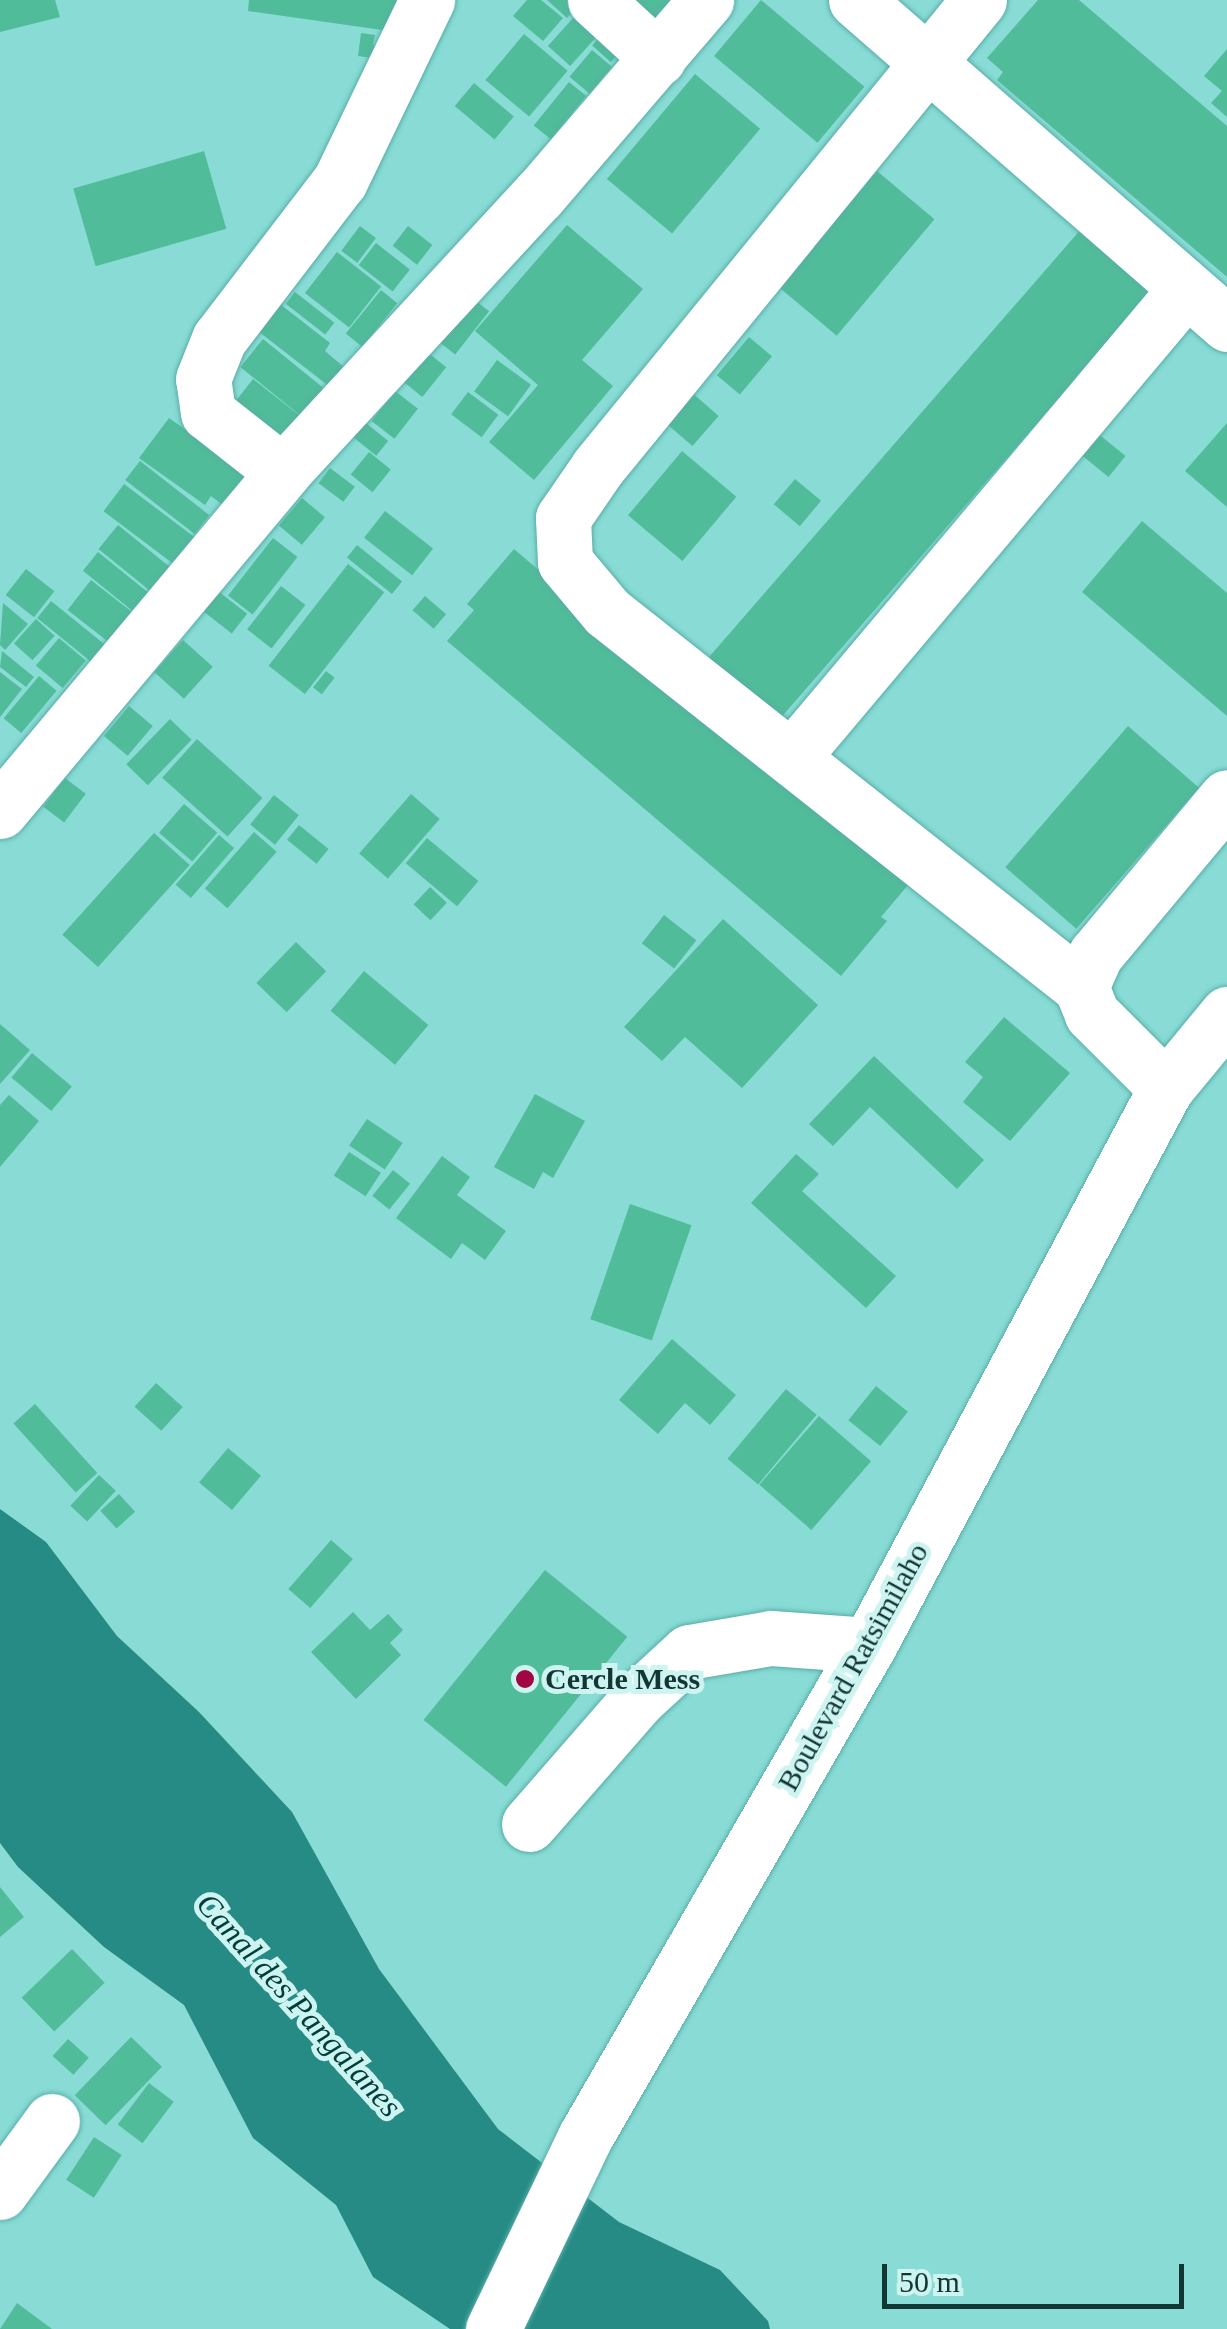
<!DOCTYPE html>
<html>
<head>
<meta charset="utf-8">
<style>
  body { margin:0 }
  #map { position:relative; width:1227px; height:2329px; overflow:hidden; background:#88dcd5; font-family:"Times New Roman",serif }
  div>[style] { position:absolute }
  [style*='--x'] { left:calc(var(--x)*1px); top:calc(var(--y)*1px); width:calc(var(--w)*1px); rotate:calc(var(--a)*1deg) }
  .water>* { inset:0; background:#268b85 }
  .building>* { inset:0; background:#51bc99; transform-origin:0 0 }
  .roads { filter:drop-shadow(0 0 2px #59ada7) drop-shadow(0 0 2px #59ada7) }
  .minor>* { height:55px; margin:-27.5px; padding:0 27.5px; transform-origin:27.5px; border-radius:27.5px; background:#fff }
  .dots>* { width:28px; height:28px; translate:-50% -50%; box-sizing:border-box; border:5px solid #cdf4f0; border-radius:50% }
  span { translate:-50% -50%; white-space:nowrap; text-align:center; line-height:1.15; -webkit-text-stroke:10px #cdf4f0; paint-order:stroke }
  .street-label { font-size:30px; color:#123633 }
  .poi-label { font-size:30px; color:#123633; font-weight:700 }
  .left { translate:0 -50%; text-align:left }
  .water-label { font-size:32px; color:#003e3b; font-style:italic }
  .scale { position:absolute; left:882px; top:2264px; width:302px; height:45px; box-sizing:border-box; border:5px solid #123633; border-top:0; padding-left:12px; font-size:30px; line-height:35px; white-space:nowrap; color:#123633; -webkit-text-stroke:8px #cdf4f0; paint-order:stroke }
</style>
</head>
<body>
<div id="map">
  <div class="water">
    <i style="clip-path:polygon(0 1509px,46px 1542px,117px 1636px,199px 1712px,292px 1812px,379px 1969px,498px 2129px,619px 2222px,720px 2270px,768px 2321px,770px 2329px,450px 2329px,373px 2277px,336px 2205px,253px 2138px,184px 2005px,104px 1947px,18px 1867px,0 1843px)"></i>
  </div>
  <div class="building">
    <i style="clip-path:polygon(0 0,55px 0,60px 17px,0 32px)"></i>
    <i style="clip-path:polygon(249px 0,401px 0,396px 32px,248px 11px)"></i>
    <i style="clip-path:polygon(527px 0,541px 0,563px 18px,543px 41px,513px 16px)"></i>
    <i style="clip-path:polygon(547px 0,582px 0,567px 18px)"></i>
    <i style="clip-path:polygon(628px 0,671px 0,650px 22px)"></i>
    <i style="left:761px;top:0;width:135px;height:73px;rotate:40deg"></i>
    <i style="clip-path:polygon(1038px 0,1079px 0,1227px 126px,1227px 277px,997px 80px,1003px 72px,987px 58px)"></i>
    <i style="left:574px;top:17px;width:30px;height:39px;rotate:42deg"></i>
    <i style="left:609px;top:27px;width:25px;height:25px;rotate:42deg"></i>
    <i style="clip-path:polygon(361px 33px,375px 35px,373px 45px,385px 48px,384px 60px,358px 56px)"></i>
    <i style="left:524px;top:34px;width:57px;height:60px;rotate:40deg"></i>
    <i style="clip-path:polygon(1227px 49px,1227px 117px,1211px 103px,1222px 91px,1204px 76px)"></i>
    <i style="left:592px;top:50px;width:26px;height:35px;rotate:40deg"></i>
    <i style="left:695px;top:74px;width:85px;height:137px;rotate:40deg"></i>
    <i style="left:569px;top:82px;width:22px;height:56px;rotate:39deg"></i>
    <i style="left:474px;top:83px;width:52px;height:30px;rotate:40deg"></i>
    <i style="left:204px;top:151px;width:81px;height:136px;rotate:74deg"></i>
    <i style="left:877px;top:171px;width:75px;height:152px;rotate:40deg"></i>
    <i style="clip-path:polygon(567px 225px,643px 289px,582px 360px,613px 386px,534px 480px,489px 442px,538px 385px,475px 331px)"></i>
    <i style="left:360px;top:226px;width:20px;height:31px;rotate:37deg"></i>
    <i style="left:408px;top:226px;width:31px;height:25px;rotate:38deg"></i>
    <i style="left:1082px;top:228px;width:94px;height:588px;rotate:41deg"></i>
    <i style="left:376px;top:243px;width:43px;height:28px;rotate:38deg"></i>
    <i style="left:337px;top:252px;width:56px;height:52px;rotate:38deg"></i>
    <i style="left:381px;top:290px;width:21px;height:56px;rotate:39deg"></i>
    <i style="left:295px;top:292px;width:50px;height:15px;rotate:38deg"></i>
    <i style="clip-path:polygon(267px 294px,330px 343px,325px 351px,345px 368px,330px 387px,245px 321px)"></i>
    <i style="left:467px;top:294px;width:28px;height:55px;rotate:38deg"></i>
    <i style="left:749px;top:337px;width:30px;height:50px;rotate:40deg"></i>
    <i style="left:263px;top:339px;width:81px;height:36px;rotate:39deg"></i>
    <i style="left:426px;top:351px;width:26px;height:38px;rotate:39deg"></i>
    <i style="left:497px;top:360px;width:42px;height:39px;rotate:36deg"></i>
    <i style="left:253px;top:379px;width:66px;height:41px;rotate:38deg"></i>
    <i style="left:395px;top:391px;width:29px;height:38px;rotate:38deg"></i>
    <i style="left:690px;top:391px;width:38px;height:40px;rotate:41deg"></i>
    <i style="left:468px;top:392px;width:38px;height:28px;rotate:37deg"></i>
    <i style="clip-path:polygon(169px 418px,257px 480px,233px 513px,211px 496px,205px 505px,139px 458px)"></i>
    <i style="left:361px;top:419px;width:35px;height:19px;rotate:39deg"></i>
    <i style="clip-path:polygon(1227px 423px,1227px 507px,1185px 471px)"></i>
    <i style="left:1096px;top:432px;width:38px;height:27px;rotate:39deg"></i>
    <i style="left:682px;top:451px;width:71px;height:84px;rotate:40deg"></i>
    <i style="left:369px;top:452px;width:28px;height:29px;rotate:39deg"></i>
    <i style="left:140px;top:461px;width:88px;height:24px;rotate:38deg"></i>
    <i style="left:330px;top:468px;width:31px;height:19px;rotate:37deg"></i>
    <i style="left:795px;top:479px;width:34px;height:33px;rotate:40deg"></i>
    <i style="left:124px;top:484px;width:96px;height:34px;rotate:37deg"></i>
    <i style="left:302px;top:498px;width:30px;height:36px;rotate:40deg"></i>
    <i style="left:385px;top:511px;width:61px;height:34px;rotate:38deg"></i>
    <i style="clip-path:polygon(1142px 521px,1227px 593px,1227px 716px,1082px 592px)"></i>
    <i style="left:118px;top:525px;width:75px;height:31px;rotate:39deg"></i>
    <i style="left:273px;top:538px;width:31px;height:73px;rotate:38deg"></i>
    <i style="left:357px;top:545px;width:58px;height:16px;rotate:39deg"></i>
    <i style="clip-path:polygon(514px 549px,908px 885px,881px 917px,887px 921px,841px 976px,447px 641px,474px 610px,467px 604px)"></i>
    <i style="left:98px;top:552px;width:68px;height:24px;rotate:39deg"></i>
    <i style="left:348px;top:564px;width:46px;height:129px;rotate:38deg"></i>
    <i style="left:26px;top:569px;width:36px;height:33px;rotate:38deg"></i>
    <i style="left:91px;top:580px;width:65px;height:38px;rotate:38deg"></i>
    <i style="left:281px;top:586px;width:31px;height:55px;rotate:38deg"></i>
    <i style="left:218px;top:591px;width:37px;height:25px;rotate:38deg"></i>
    <i style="left:425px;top:596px;width:28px;height:19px;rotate:41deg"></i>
    <i style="left:51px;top:601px;width:70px;height:22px;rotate:39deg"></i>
    <i style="clip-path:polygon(3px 603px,28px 624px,5px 650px,0 645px)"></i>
    <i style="left:36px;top:619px;width:25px;height:33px;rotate:42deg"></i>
    <i style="left:59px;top:638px;width:35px;height:36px;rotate:40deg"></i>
    <i style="left:183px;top:640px;width:40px;height:43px;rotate:42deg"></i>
    <i style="clip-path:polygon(2px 651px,34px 677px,26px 687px,0 667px)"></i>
    <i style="left:326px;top:671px;width:11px;height:21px;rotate:38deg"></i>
    <i style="clip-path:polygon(0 672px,22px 689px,0 717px)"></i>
    <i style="left:39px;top:676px;width:23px;height:55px;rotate:40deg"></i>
    <i style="left:129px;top:706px;width:31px;height:39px;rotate:40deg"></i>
    <i style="left:170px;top:719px;width:30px;height:63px;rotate:44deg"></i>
    <i style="left:1128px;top:726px;width:94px;height:187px;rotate:41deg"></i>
    <i style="left:197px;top:739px;width:88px;height:52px;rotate:42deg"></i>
    <i style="left:65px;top:778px;width:26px;height:36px;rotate:37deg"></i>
    <i style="left:411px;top:794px;width:38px;height:79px;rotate:41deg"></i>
    <i style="left:274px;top:795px;width:32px;height:38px;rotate:39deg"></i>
    <i style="left:184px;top:804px;width:44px;height:38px;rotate:41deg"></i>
    <i style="left:299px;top:825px;width:38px;height:19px;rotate:39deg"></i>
    <i style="left:254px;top:832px;width:30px;height:75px;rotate:41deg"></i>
    <i style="left:154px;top:833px;width:48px;height:137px;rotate:42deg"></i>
    <i style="left:219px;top:835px;width:20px;height:66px;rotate:41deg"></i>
    <i style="left:427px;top:838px;width:67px;height:33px;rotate:40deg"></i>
    <i style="left:430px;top:887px;width:23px;height:24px;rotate:43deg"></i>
    <i style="left:664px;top:915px;width:41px;height:36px;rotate:38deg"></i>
    <i style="clip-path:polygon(723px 919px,818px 1005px,742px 1088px,685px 1037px,662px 1061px,624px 1027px)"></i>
    <i style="left:296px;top:942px;width:42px;height:57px;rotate:44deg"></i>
    <i style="left:364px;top:971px;width:84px;height:52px;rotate:40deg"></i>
    <i style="clip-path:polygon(1004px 1017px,1070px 1073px,1010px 1141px,963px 1102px,983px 1077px,965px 1062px)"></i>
    <i style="clip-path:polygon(0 1024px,30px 1050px,0 1084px)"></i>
    <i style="left:32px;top:1053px;width:52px;height:32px;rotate:40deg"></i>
    <i style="clip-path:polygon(874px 1056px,984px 1160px,957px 1189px,870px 1107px,833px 1146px,809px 1124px)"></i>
    <i style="clip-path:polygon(535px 1094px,585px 1121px,553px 1178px,543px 1172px,534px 1189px,494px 1167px)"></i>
    <i style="clip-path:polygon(9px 1095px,39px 1121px,0 1167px,0 1105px)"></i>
    <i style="left:367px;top:1119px;width:43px;height:32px;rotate:34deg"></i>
    <i style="left:349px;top:1152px;width:38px;height:28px;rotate:33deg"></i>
    <i style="clip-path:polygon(796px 1154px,819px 1174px,802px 1191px,896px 1276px,866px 1308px,751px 1203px)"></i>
    <i style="clip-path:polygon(442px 1156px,470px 1177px,457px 1195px,506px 1231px,485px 1260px,462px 1243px,451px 1259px,396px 1218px)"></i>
    <i style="left:393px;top:1170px;width:22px;height:33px;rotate:39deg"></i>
    <i style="left:630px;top:1204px;width:65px;height:122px;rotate:19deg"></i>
    <i style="clip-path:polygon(672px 1339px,736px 1395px,710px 1425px,685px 1403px,658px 1434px,619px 1400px)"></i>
    <i style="left:156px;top:1383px;width:36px;height:32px;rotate:42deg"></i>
    <i style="left:876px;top:1386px;width:41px;height:44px;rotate:39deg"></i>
    <i style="left:786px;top:1389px;width:40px;height:91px;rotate:40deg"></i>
    <i style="left:35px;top:1404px;width:93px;height:29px;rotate:48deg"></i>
    <i style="left:819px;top:1416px;width:69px;height:91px;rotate:41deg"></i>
    <i style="left:228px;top:1448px;width:43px;height:45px;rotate:40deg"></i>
    <i style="left:99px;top:1475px;width:23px;height:42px;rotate:43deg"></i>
    <i style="left:119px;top:1494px;width:24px;height:25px;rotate:48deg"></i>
    <i style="left:331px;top:1540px;width:29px;height:65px;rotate:41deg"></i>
    <i style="left:545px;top:1570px;width:106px;height:193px;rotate:39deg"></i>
    <i style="clip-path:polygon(353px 1612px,370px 1630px,388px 1614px,403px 1630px,390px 1643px,401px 1655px,356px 1699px,311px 1652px)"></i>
    <i style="clip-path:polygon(0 1887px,24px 1917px,0 1937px)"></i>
    <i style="left:72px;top:1949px;width:47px;height:70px;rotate:46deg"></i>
    <i style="left:131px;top:2037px;width:43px;height:81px;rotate:44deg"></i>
    <i style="left:68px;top:2039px;width:28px;height:23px;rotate:42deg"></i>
    <i style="left:149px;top:2083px;width:31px;height:52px;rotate:37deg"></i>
    <i style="left:94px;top:2137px;width:33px;height:51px;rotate:33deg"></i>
    <i style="clip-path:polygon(17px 2303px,52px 2329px,0 2329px)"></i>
  </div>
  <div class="roads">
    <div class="minor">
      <i style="--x:595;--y:0;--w:86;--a:42.6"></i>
      <i style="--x:856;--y:0;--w:493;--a:41.1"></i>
      <i style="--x:979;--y:0;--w:603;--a:129.21"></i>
      <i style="--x:598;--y:467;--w:62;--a:124.5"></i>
      <i style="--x:563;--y:518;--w:44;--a:87.4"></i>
      <i style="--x:565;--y:562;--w:65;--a:50"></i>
      <i style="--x:607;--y:612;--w:604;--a:38.35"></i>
      <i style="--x:283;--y:472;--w:95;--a:-141.8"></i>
      <i style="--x:208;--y:413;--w:34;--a:-98"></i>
      <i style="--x:203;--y:379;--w:43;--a:-68.2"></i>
      <i style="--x:219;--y:339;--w:199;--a:-52.6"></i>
      <i style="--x:340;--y:181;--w:201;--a:-64.3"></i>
      <i style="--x:792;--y:757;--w:612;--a:-49.91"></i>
      <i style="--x:0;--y:811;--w:442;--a:-50.1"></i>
      <i style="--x:283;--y:472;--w:377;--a:-47.3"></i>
      <i style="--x:539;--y:195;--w:257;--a:-49.4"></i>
      <i style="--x:1166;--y:1088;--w:105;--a:-135"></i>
      <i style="--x:1092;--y:1014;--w:29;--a:-112"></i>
      <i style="--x:1081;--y:987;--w:36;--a:-66"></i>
      <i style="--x:1096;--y:954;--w:204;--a:-50.2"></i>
      <i style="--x:529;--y:1824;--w:166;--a:-48.9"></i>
      <i style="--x:638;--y:1699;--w:69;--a:-42.7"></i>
      <i style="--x:689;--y:1652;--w:83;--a:-9.7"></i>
      <i style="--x:771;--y:1638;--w:98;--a:4.1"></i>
      <i style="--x:0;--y:2192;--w:88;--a:-53.8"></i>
      <i style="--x:493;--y:2329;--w:213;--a:-64.4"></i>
      <i style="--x:585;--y:2137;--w:568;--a:-60"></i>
      <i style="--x:869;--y:1645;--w:631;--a:-61.93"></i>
      <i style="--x:1166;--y:1088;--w:96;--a:-50.5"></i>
    </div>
  </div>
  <div class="dots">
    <i style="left:525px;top:1679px;background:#a20642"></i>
  </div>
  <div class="street-label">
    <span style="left:853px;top:1667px;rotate:-61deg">Boulevard Ratsimilaho</span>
  </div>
  <div class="poi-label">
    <span class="left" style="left:545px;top:1679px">Cercle Mess</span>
  </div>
  <div class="water-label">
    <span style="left:299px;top:2005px;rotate:48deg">Canal des Pangalanes</span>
  </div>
  <div class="scale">50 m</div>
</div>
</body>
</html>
